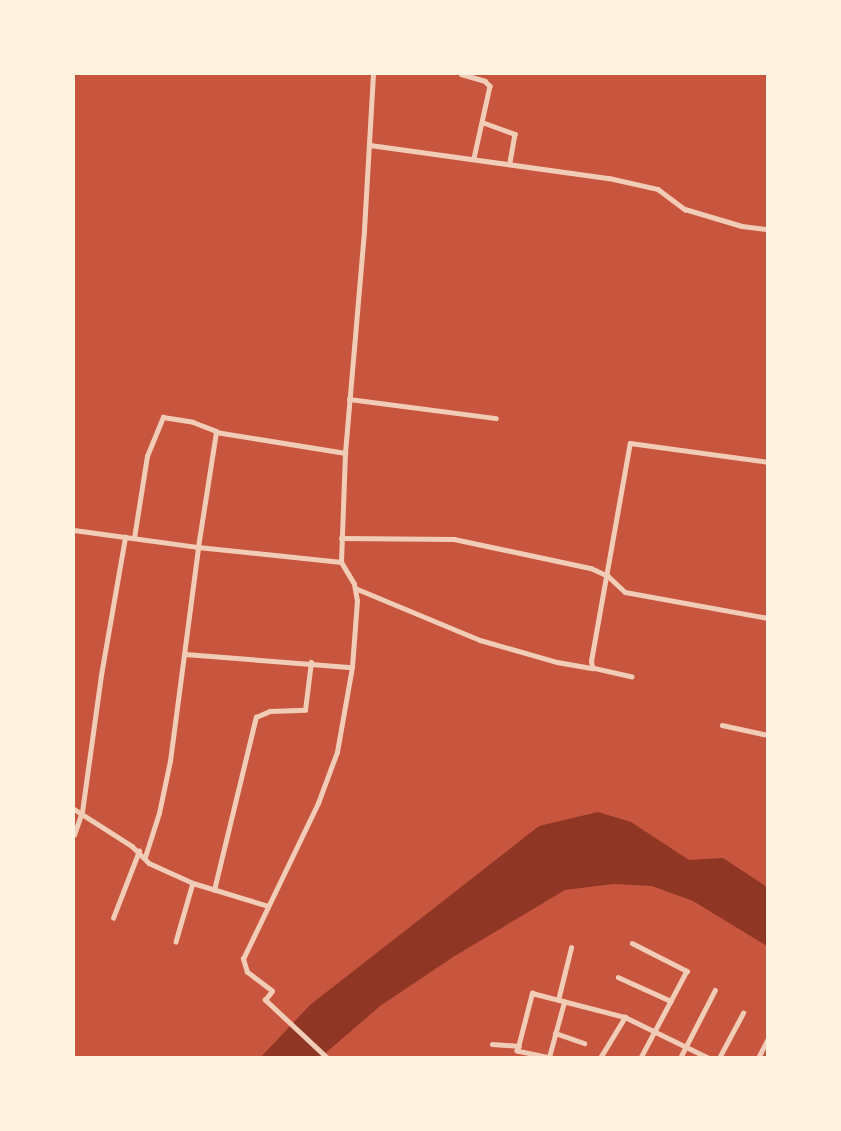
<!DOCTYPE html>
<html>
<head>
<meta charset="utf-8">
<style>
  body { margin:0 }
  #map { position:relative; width:841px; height:1131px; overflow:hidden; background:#c8553d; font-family:Karla,sans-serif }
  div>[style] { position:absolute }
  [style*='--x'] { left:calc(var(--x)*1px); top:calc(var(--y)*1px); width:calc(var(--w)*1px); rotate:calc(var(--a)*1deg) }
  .water>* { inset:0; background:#8f3625 }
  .minor>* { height:4.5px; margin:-2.25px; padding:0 2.25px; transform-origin:2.25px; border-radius:2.25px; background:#f1ccb7 }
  span { translate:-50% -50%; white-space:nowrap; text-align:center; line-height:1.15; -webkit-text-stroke:6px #fff3e0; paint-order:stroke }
  .frame { position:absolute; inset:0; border:75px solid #fff3e0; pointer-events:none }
</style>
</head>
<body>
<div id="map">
  <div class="water">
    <i style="clip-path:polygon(598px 812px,631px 822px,689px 860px,723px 858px,767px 887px,767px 946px,693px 901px,652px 886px,613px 884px,565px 890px,453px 957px,380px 1006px,321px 1057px,260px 1058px,310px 1005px,539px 826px)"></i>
  </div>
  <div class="minor">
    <i style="--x:461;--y:74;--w:25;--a:16"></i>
    <i style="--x:485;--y:81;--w:7;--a:45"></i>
    <i style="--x:490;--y:86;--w:74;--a:102.5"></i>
    <i style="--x:482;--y:122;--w:35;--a:20"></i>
    <i style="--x:515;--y:134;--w:29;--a:100"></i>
    <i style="--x:370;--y:145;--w:241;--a:7.9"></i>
    <i style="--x:609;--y:178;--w:50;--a:12.7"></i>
    <i style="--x:658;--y:189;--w:34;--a:37"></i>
    <i style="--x:685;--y:209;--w:59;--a:16.6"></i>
    <i style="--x:742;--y:226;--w:26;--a:7"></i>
    <i style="--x:349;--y:399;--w:148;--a:7.4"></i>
    <i style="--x:74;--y:530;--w:51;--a:7.8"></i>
    <i style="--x:134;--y:538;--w:83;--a:-81"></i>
    <i style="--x:147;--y:456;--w:42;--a:-67.7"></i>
    <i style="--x:163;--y:417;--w:30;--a:9"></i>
    <i style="--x:193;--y:422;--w:25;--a:21"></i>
    <i style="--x:341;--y:538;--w:113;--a:0.5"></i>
    <i style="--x:454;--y:539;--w:140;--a:12"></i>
    <i style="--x:591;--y:568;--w:19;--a:25"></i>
    <i style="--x:608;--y:576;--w:23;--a:43"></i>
    <i style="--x:625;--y:592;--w:145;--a:10.3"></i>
    <i style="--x:355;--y:588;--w:135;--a:22.6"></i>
    <i style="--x:480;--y:640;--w:80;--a:15.9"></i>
    <i style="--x:557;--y:662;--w:36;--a:10"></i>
    <i style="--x:185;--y:654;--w:167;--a:4.5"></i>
    <i style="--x:632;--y:677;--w:41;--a:-167.3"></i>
    <i style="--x:592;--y:668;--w:7;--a:-98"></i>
    <i style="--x:591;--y:661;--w:221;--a:-79.9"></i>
    <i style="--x:630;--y:443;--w:139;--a:7.8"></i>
    <i style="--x:722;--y:725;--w:47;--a:12.3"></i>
    <i style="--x:74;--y:809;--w:69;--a:32.5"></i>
    <i style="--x:132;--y:846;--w:24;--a:45"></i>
    <i style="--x:149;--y:863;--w:48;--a:24.4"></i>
    <i style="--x:193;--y:883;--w:61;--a:106.1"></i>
    <i style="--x:74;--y:835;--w:24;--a:-71"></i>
    <i style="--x:82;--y:812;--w:138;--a:-82.1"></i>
    <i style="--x:101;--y:675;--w:140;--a:-80.1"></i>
    <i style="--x:125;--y:537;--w:74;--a:7.8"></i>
    <i style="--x:198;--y:547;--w:116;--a:-81.1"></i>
    <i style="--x:216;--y:432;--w:131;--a:9.2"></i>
    <i style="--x:345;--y:453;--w:224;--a:-85.1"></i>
    <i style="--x:364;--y:230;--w:156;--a:-86.7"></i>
    <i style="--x:145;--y:857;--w:46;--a:-72.3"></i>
    <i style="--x:159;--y:813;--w:53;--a:-78.1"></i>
    <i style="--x:170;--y:761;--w:216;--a:-82.5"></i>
    <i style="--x:198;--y:547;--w:144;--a:6"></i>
    <i style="--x:341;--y:562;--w:109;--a:-87.9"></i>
    <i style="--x:193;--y:883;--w:78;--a:17"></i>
    <i style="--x:214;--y:890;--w:178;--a:-76.4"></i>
    <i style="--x:256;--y:717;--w:15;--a:-23"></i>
    <i style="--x:270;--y:711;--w:35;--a:-2"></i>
    <i style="--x:305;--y:710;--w:48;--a:-82.9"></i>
    <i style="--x:113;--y:918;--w:72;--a:-68.8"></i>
    <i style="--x:632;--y:943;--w:62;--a:27"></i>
    <i style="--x:687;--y:971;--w:98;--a:117.9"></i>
    <i style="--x:618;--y:977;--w:58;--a:24.4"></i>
    <i style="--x:558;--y:1000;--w:54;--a:-76"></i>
    <i style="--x:555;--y:1033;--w:31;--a:19"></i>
    <i style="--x:492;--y:1044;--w:27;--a:4"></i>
    <i style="--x:549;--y:1057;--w:57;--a:-74.7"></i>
    <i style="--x:327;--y:1058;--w:85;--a:-136.9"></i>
    <i style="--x:265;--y:1000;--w:11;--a:-52"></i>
    <i style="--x:272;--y:991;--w:31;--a:-143"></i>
    <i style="--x:247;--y:972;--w:14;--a:-107"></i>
    <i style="--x:243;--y:959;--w:173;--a:-64.3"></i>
    <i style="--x:318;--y:803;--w:54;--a:-69.6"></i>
    <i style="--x:337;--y:752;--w:86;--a:-80"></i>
    <i style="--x:352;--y:667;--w:66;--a:-85.7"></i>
    <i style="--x:357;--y:601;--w:17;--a:-100"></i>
    <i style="--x:354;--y:584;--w:26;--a:-121"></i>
    <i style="--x:550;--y:1058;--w:34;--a:-168"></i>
    <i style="--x:517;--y:1051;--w:60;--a:-75.5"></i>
    <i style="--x:532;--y:993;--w:96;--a:14.5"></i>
    <i style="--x:625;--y:1017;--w:93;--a:26"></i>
    <i style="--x:600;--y:1058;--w:48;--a:-58.6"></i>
    <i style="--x:680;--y:1058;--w:76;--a:-62.8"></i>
    <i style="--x:719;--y:1058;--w:51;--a:-61.9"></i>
    <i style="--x:758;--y:1058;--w:22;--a:-63"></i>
  </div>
  <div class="frame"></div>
</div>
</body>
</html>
